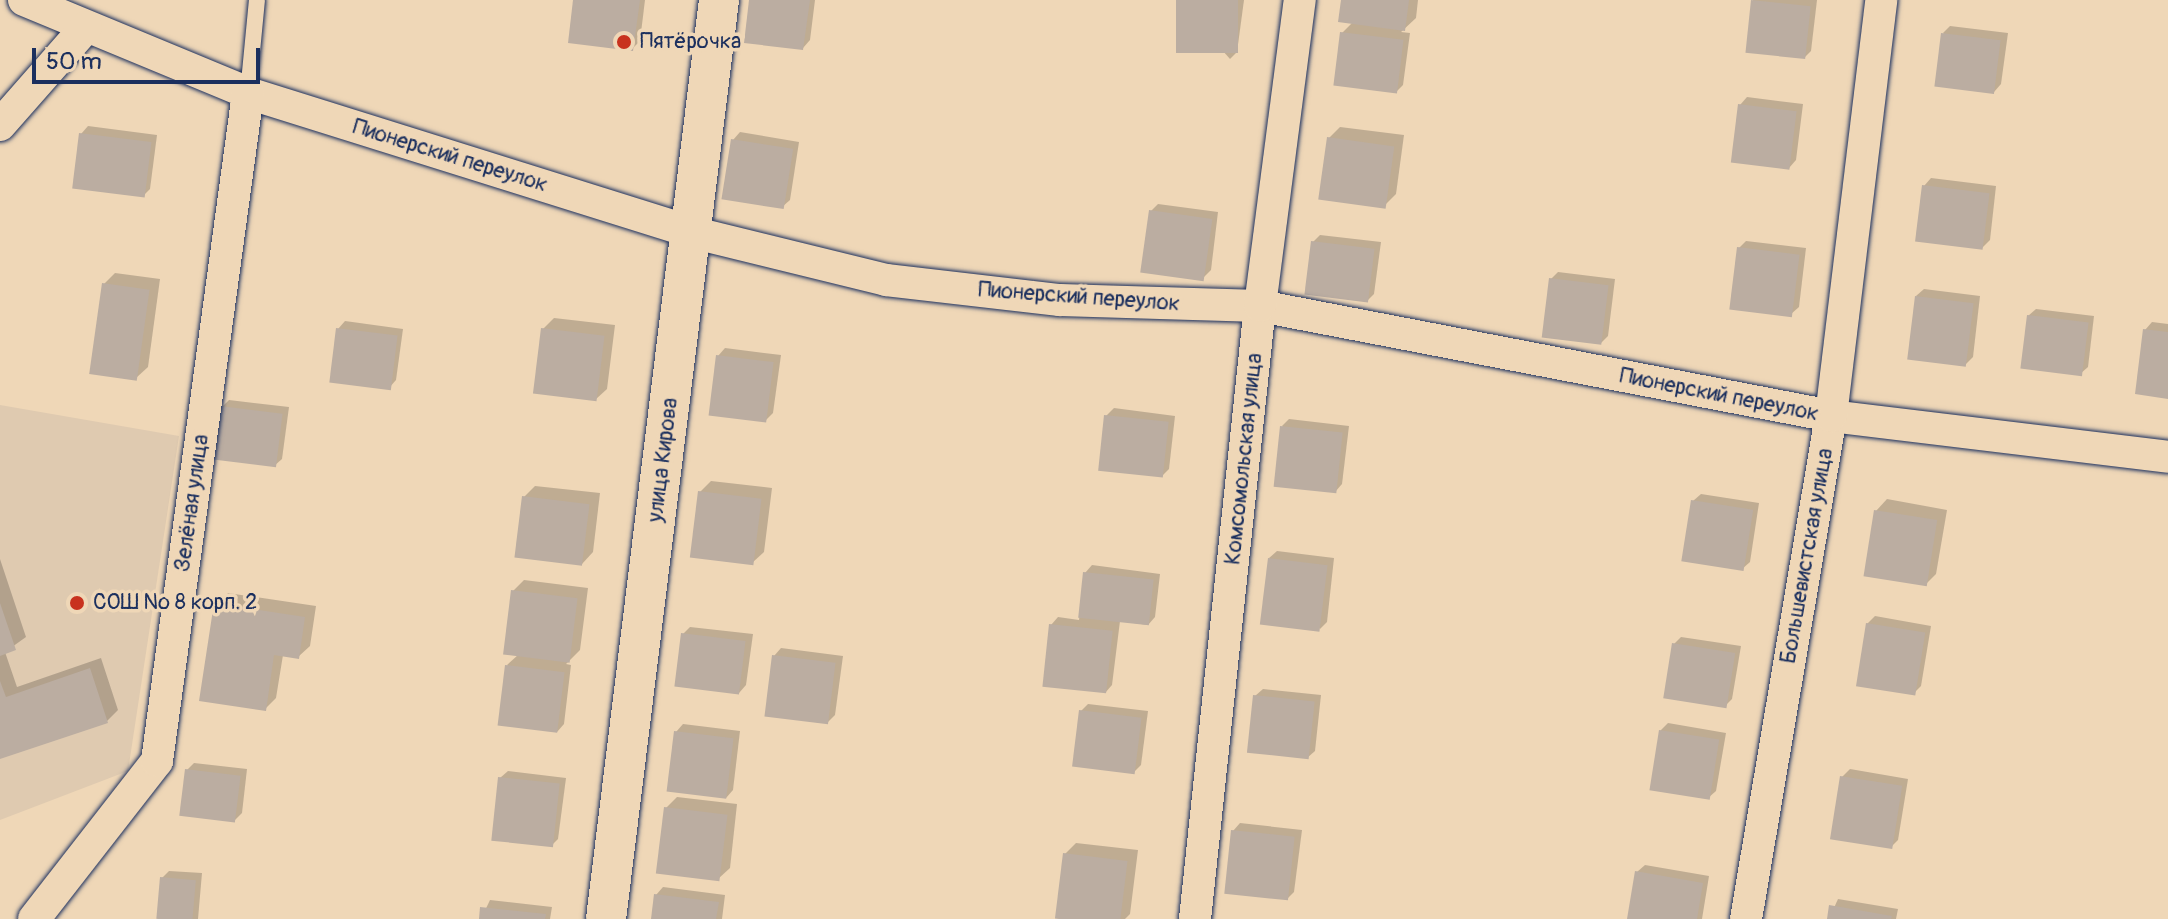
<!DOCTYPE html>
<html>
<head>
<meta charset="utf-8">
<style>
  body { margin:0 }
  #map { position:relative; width:2168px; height:919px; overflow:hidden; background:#efd7b7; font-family:Pangolin,sans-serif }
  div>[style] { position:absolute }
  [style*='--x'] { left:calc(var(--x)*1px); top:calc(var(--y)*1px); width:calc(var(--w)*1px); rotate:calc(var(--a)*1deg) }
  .built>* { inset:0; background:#dfcab0 }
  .shadow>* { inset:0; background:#0003 }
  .building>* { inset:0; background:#bbada1; transform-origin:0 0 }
  .roads { filter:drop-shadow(0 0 2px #1b2f5e) drop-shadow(0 0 2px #1b2f5e) }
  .service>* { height:16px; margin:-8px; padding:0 8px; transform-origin:8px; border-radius:8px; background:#efd7b7 }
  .minor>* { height:32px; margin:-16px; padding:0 16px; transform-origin:16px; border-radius:16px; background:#efd7b7 }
  .tertiary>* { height:40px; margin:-20px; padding:0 20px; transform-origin:20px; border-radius:20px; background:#efd7b7 }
  .dots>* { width:22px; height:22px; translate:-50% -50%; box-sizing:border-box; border:4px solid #efd7b7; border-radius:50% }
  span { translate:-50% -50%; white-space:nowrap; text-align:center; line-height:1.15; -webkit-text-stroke:7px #efd7b7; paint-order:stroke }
  .poi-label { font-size:22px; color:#1b2f5e }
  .left { translate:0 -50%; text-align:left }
  .street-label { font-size:22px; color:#1b2f5e }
  .scale { position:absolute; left:32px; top:48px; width:228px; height:36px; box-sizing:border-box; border:4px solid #1b2f5e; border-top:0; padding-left:10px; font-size:24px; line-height:28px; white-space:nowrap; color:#1b2f5e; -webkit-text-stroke:6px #efd7b7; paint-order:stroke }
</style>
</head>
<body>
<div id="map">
  <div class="built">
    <i style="clip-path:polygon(0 405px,179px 436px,128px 771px,0 820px)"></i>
  </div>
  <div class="shadow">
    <i style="clip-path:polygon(575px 0,645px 0,640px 41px,632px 49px)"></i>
    <i style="clip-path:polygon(751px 0,815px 0,810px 40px,803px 48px)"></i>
    <i style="clip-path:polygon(1178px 0,1244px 0,1237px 52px,1230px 59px)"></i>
    <i style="clip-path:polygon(1343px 0,1418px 0,1416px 18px,1401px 32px,1410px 33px,1403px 85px,1396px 92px,1342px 33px,1353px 22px)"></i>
    <i style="clip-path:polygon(1753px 0,1817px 0,1811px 51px,1804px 58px,1747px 51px)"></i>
    <i style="clip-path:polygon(1950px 26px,2008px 33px,2001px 84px,1994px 92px,1943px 33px)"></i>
    <i style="clip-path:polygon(1747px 97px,1803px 104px,1796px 160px,1789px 168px,1740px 105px)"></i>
    <i style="clip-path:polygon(88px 126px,157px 135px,150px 189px,143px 196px,81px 134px)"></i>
    <i style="clip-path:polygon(1340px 127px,1404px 135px,1396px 194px,1385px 205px,1329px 138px)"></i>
    <i style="clip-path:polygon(740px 132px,799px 142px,790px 200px,782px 207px,733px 140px)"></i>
    <i style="clip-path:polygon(1931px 178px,1996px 186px,1990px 240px,1982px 248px,1924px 186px)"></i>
    <i style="clip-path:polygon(1158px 204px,1218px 212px,1211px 270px,1203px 278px,1151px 211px)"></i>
    <i style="clip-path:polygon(1320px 235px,1381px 242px,1374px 294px,1367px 301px,1313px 242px)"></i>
    <i style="clip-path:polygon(1746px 241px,1806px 248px,1799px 307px,1791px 314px,1739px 248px)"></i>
    <i style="clip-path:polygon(1558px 272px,1615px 279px,1608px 336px,1601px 343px,1551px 279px)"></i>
    <i style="clip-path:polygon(115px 273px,160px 279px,148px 367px,136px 378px,104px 284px)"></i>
    <i style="clip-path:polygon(1924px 289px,1980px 296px,1973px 357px,1966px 364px,1916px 296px)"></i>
    <i style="clip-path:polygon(2036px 309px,2094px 316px,2088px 367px,2080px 374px,2028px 316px)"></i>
    <i style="clip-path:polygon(554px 318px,615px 325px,607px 389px,595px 400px,543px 329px)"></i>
    <i style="clip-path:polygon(345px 321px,403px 329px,396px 380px,389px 388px,338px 329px)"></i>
    <i style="clip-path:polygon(2152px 322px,2168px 324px,2168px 397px,2145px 330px)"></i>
    <i style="clip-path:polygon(725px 348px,781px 355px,773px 413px,766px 420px,718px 356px)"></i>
    <i style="clip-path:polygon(229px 400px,289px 407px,282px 459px,274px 466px,222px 407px)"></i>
    <i style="clip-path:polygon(1114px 408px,1175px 416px,1169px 469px,1162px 476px,1106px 416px)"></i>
    <i style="clip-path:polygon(1289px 419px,1349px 426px,1342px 484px,1335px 492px,1282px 426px)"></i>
    <i style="clip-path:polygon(711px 481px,772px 488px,764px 552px,752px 563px,700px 492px)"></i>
    <i style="clip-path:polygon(535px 486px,600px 493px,593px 552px,582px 564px,524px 497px)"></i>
    <i style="clip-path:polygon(1701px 494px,1759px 503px,1750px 562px,1742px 569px,1693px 501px)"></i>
    <i style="clip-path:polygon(1887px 499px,1947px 510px,1936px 574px,1925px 585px,1876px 511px)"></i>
    <i style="clip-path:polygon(1277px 551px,1334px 558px,1327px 622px,1320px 629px,1269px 558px)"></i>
    <i style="clip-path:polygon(0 559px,26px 637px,5px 652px,17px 687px,101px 658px,118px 710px,107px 721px,0 757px)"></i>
    <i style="clip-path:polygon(1092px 565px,1160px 574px,1155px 617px,1148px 625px,1120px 621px,1112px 685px,1105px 693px,1051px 625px,1058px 617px,1079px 620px,1085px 573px)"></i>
    <i style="clip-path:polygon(524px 580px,588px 588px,580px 650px,566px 664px,571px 665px,564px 724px,557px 732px,507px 665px,518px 655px,513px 591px)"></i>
    <i style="clip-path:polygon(228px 593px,316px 606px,310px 646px,298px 657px,283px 655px,276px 698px,265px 709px,216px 604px)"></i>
    <i style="clip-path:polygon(1875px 616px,1931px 626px,1921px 686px,1913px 694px,1867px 624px)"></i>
    <i style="clip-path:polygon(690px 627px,753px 634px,746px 685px,739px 693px,683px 634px)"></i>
    <i style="clip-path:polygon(1681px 637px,1741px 646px,1732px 699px,1725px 706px,1674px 644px)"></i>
    <i style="clip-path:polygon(781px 648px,843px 656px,835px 715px,828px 722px,774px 656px)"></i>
    <i style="clip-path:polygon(1263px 689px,1321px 695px,1315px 751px,1307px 758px,1255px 696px)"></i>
    <i style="clip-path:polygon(1088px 704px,1148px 711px,1141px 765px,1134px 772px,1081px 711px)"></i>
    <i style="clip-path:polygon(1668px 723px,1726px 733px,1716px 791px,1708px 798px,1660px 731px)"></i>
    <i style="clip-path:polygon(683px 724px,740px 731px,733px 790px,726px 798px,676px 732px)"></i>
    <i style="clip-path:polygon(194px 763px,247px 769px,242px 813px,235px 820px,187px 770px)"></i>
    <i style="clip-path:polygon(1850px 769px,1908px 779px,1898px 840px,1891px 847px,1842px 777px)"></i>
    <i style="clip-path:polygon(508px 771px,566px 778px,558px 839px,551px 846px,500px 778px)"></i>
    <i style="clip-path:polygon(677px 797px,737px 804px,730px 868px,718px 879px,666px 808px)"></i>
    <i style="clip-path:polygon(1240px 823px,1302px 830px,1294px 892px,1287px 899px,1233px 831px)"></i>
    <i style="clip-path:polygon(1076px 843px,1138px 850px,1130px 914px,1125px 919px,1069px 919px,1065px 854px)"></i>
    <i style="clip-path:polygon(1645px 865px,1709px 876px,1702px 919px,1629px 919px,1637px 872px)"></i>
    <i style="clip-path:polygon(169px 871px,202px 873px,198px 919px,158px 919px,162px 878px)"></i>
    <i style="clip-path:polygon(663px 887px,725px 895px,722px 919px,653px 919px,656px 895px)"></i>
    <i style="clip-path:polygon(1838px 899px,1898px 909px,1896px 919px,1829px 919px)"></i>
    <i style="clip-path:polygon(490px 900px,552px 907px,550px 919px,481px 919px)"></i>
  </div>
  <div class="building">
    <i style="clip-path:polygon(573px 0,640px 0,633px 51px,568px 43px)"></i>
    <i style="clip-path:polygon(749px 0,810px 0,803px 50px,744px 43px)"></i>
    <i style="left:1176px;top:0;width:62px;height:53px"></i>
    <i style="clip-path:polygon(1341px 0,1409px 0,1405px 31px,1338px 22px)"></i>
    <i style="left:1751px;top:0;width:60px;height:53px;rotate:6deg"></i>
    <i style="left:1340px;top:32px;width:64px;height:54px;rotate:7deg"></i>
    <i style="left:1941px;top:33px;width:60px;height:54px;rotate:7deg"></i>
    <i style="left:1738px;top:104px;width:59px;height:59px;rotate:7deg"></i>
    <i style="left:79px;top:133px;width:73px;height:56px;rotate:7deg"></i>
    <i style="left:1327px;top:137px;width:68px;height:63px;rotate:8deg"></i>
    <i style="left:731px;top:139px;width:63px;height:61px;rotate:9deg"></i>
    <i style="left:1922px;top:185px;width:68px;height:57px;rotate:7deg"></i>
    <i style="left:1149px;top:210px;width:64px;height:63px;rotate:8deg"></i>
    <i style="left:1311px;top:241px;width:64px;height:54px;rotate:7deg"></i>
    <i style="left:1737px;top:247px;width:63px;height:63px;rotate:7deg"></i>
    <i style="left:1549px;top:278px;width:60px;height:60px;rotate:7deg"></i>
    <i style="left:102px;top:283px;width:48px;height:92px;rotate:8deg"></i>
    <i style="left:1915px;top:296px;width:59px;height:64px;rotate:7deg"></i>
    <i style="left:2027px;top:315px;width:62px;height:54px;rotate:7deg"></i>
    <i style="left:336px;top:328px;width:62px;height:55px;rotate:7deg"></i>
    <i style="left:541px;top:328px;width:64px;height:66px;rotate:7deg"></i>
    <i style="clip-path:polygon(2143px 329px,2168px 332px,2168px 399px,2135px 394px)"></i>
    <i style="left:716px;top:355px;width:58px;height:61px;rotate:7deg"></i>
    <i style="left:220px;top:406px;width:63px;height:54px;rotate:7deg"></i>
    <i style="left:1104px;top:415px;width:65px;height:56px;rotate:6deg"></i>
    <i style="left:1280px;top:426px;width:63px;height:61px;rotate:6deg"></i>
    <i style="left:698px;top:491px;width:64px;height:67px;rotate:7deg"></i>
    <i style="left:522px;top:496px;width:68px;height:62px;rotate:7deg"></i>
    <i style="left:1691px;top:500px;width:63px;height:62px;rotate:9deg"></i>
    <i style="left:1874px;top:510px;width:64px;height:67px;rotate:9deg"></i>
    <i style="left:1268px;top:558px;width:60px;height:67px;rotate:7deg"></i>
    <i style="left:1083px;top:572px;width:71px;height:46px;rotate:6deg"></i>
    <i style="left:511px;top:590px;width:67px;height:65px;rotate:7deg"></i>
    <i style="clip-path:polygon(0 603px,16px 650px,0 656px)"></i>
    <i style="clip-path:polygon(214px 603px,305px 617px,299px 659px,274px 655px,266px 711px,199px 701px)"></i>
    <i style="left:1866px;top:623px;width:60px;height:64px;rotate:9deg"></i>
    <i style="left:1049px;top:624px;width:64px;height:63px;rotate:6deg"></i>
    <i style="left:681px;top:633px;width:65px;height:54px;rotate:7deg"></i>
    <i style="left:1672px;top:643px;width:64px;height:56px;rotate:9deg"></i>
    <i style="left:772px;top:655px;width:64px;height:62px;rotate:7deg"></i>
    <i style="left:505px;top:665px;width:60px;height:61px;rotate:7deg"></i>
    <i style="clip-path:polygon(90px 668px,108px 723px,0 759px,0 681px,6px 697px)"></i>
    <i style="left:1253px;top:695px;width:62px;height:58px;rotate:6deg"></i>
    <i style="left:1079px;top:710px;width:63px;height:57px;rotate:7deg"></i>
    <i style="left:1659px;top:730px;width:61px;height:61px;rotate:9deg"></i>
    <i style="left:674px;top:731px;width:60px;height:61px;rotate:7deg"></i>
    <i style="left:185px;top:769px;width:56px;height:47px;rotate:7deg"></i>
    <i style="left:1840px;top:776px;width:63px;height:64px;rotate:9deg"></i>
    <i style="left:498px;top:777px;width:62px;height:64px;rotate:6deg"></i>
    <i style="left:664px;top:807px;width:64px;height:67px;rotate:7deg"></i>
    <i style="left:1231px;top:830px;width:64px;height:64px;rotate:6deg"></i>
    <i style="left:1063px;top:853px;width:65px;height:66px;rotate:7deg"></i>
    <i style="clip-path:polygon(1635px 871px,1703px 883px,1697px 919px,1627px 919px)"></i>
    <i style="left:160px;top:877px;width:36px;height:42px;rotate:5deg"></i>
    <i style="clip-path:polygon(654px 894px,719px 902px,716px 919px,651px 919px)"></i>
    <i style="clip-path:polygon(1829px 905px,1892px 916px,1891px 919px,1827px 919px)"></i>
    <i style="clip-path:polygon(480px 907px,546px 914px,545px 919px,479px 919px)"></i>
  </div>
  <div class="roads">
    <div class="service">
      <i style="--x:248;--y:93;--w:93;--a:-84.5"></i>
    </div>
    <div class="minor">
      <i style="--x:24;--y:0;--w:243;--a:22.5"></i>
      <i style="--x:248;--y:93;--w:464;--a:17.4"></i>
      <i style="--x:691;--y:232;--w:201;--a:13.8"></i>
      <i style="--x:886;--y:280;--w:175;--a:6.6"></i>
      <i style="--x:1060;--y:300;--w:200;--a:1.7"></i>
      <i style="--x:1260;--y:306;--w:581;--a:10.9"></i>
      <i style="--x:1831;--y:416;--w:339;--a:6.9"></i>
      <i style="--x:0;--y:125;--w:130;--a:-48.7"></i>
      <i style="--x:34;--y:919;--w:200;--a:-52.1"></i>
      <i style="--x:157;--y:761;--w:674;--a:-82.24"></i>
      <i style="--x:1195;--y:919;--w:616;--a:-83.95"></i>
      <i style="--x:1260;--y:306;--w:309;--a:-82.6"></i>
      <i style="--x:1746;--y:919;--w:510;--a:-80.41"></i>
      <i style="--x:1831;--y:416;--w:419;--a:-83.1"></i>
    </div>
    <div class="tertiary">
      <i style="--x:606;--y:919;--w:926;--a:-82.99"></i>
    </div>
  </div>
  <div class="dots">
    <i style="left:624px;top:42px;background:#c8321e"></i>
    <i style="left:77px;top:603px;background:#c8321e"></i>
  </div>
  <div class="poi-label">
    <span class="left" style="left:640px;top:42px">Пятёрочка</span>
    <span class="left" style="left:93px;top:603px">СОШ № 8 корп. 2</span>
  </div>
  <div class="street-label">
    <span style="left:450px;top:156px;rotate:17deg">Пионерский переулок</span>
    <span style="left:1079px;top:297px;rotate:4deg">Пионерский переулок</span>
    <span style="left:1719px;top:395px;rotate:11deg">Пионерский переулок</span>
    <span style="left:1244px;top:459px;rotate:-84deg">Комсомольская улица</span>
    <span style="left:663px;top:460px;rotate:-83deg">улица Кирова</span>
    <span style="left:192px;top:503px;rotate:-82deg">Зелёная улица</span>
    <span style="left:1807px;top:556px;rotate:-80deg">Большевистская улица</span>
  </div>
  <div class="scale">50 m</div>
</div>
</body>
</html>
